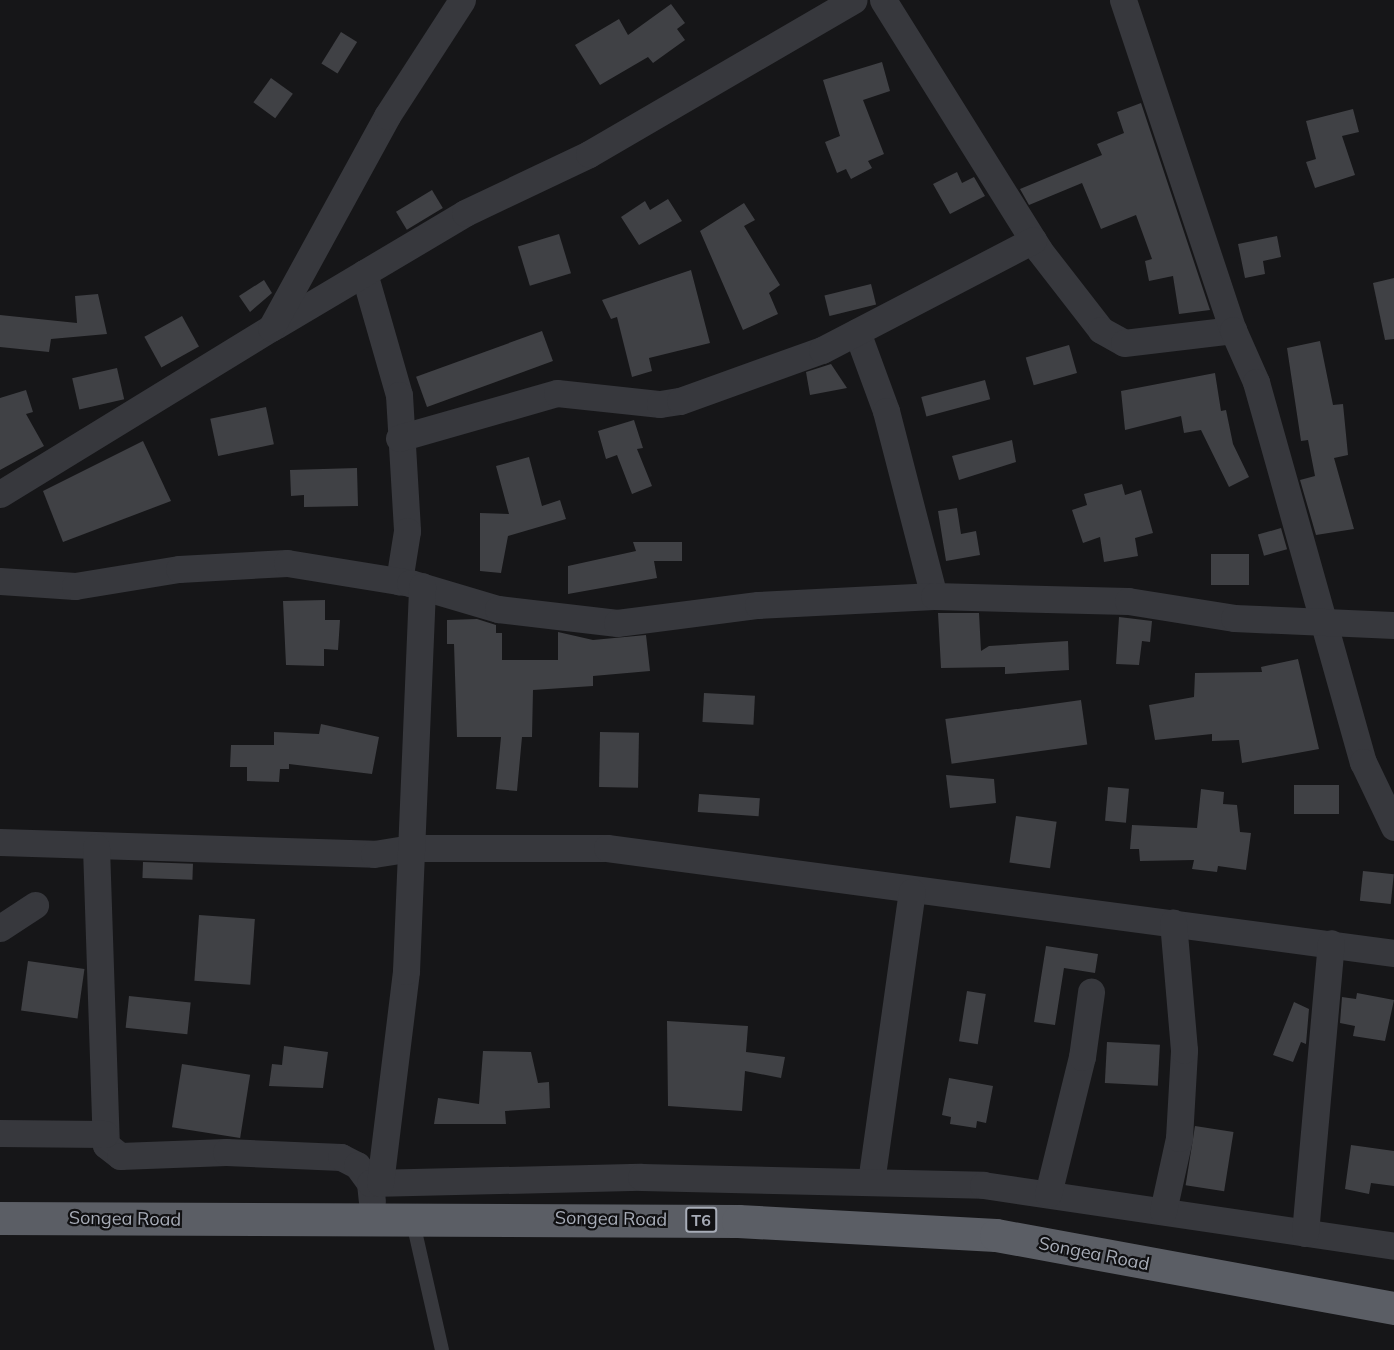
<!DOCTYPE html>
<html>
<head>
<meta charset="utf-8">
<style>
  body { margin:0 }
  #map { position:relative; width:1394px; height:1350px; overflow:hidden; background:#161618; font-family:Mulish,sans-serif }
  div>[style] { position:absolute }
  [style*='--x'] { left:calc(var(--x)*1px); top:calc(var(--y)*1px); width:calc(var(--w)*1px); rotate:calc(var(--a)*1deg) }
  .building>* { inset:0; background:#404145; transform-origin:0 0 }
  .service>* { height:14px; margin:-7px; padding:0 7px; transform-origin:7px; border-radius:7px; background:#37383d }
  .minor>* { height:27px; margin:-13.5px; padding:0 13.5px; transform-origin:13.5px; border-radius:13.5px; background:#37383d }
  .trunk>* { height:33px; margin:-16.5px; padding:0 16.5px; transform-origin:16.5px; border-radius:16.5px; background:#5b5e65 }
  span { translate:-50% -50%; white-space:nowrap; text-align:center; line-height:1.15; -webkit-text-stroke:4.5px #111113; paint-order:stroke }
  .shield-label span { padding:2px 4px; background:#111113; border:2px solid; border-radius:4px; -webkit-text-stroke-width:0 }
  .shield-label { font-size:16px; color:#a8adb8; font-weight:700 }
  .street-label { font-size:18px; color:#a8adb8 }
</style>
</head>
<body>
<div id="map">
  <div class="building">
    <i style="clip-path:polygon(671px 4px,685px 23px,677px 29px,685px 40px,653px 63px,648px 57px,600px 85px,575px 45px,619px 19px,628px 35px)"></i>
    <i style="left:341px;top:32px;width:19px;height:37px;rotate:32deg"></i>
    <i style="clip-path:polygon(882px 62px,890px 91px,863px 100px,884px 154px,868px 161px,872px 168px,851px 179px,846px 169px,837px 173px,825px 142px,840px 136px,823px 80px)"></i>
    <i style="left:271px;top:78px;width:27px;height:30px;rotate:36deg"></i>
    <i style="clip-path:polygon(1141px 103px,1210px 310px,1179px 314px,1173px 276px,1149px 281px,1145px 261px,1152px 259px,1136px 215px,1101px 229px,1082px 183px,1029px 205px,1020px 189px,1102px 155px,1097px 144px,1124px 133px,1117px 112px)"></i>
    <i style="clip-path:polygon(1353px 109px,1359px 132px,1342px 136px,1355px 175px,1315px 188px,1306px 162px,1316px 159px,1306px 121px)"></i>
    <i style="clip-path:polygon(957px 172px,962px 183px,974px 177px,985px 196px,950px 214px,933px 184px)"></i>
    <i style="left:432px;top:190px;width:21px;height:42px;rotate:59deg"></i>
    <i style="clip-path:polygon(668px 199px,682px 221px,639px 245px,621px 217px,645px 201px,650px 210px)"></i>
    <i style="clip-path:polygon(744px 203px,755px 220px,744px 226px,780px 285px,769px 293px,778px 314px,743px 330px,700px 231px)"></i>
    <i style="left:559px;top:234px;width:41px;height:43px;rotate:73deg"></i>
    <i style="clip-path:polygon(1277px 236px,1281px 257px,1263px 261px,1265px 274px,1245px 278px,1238px 244px)"></i>
    <i style="clip-path:polygon(691px 270px,710px 343px,649px 358px,652px 371px,632px 377px,617px 317px,611px 319px,602px 300px)"></i>
    <i style="clip-path:polygon(1394px 278px,1394px 339px,1385px 340px,1373px 283px)"></i>
    <i style="clip-path:polygon(264px 280px,272px 293px,250px 312px,239px 296px)"></i>
    <i style="left:871px;top:284px;width:21px;height:48px;rotate:76deg"></i>
    <i style="clip-path:polygon(98px 294px,107px 334px,51px 339px,49px 352px,0 347px,0 315px,77px 323px,75px 296px)"></i>
    <i style="left:182px;top:316px;width:35px;height:43px;rotate:61deg"></i>
    <i style="left:542px;top:331px;width:32px;height:134px;rotate:70deg"></i>
    <i style="clip-path:polygon(1320px 341px,1333px 405px,1343px 404px,1348px 455px,1334px 458px,1354px 529px,1316px 535px,1300px 480px,1315px 476px,1308px 440px,1301px 441px,1287px 348px)"></i>
    <i style="left:1069px;top:345px;width:29px;height:45px;rotate:74deg"></i>
    <i style="clip-path:polygon(831px 364px,847px 388px,810px 395px,806px 372px)"></i>
    <i style="left:117px;top:368px;width:32px;height:46px;rotate:77deg"></i>
    <i style="clip-path:polygon(1215px 373px,1221px 411px,1226px 410px,1233px 444px,1249px 477px,1229px 487px,1201px 430px,1184px 433px,1181px 416px,1125px 430px,1121px 391px)"></i>
    <i style="left:985px;top:380px;width:20px;height:66px;rotate:75deg"></i>
    <i style="clip-path:polygon(26px 390px,33px 412px,26px 414px,44px 446px,0 470px,0 398px)"></i>
    <i style="left:266px;top:407px;width:38px;height:57px;rotate:78deg"></i>
    <i style="clip-path:polygon(634px 420px,643px 448px,637px 449px,652px 486px,632px 494px,617px 455px,606px 459px,598px 431px)"></i>
    <i style="clip-path:polygon(1012px 440px,1016px 462px,959px 480px,952px 456px)"></i>
    <i style="clip-path:polygon(143px 441px,171px 501px,63px 542px,43px 491px)"></i>
    <i style="clip-path:polygon(529px 457px,542px 506px,560px 500px,566px 519px,508px 536px,501px 573px,480px 571px,480px 513px,509px 514px,496px 466px)"></i>
    <i style="clip-path:polygon(357px 468px,358px 506px,304px 507px,304px 495px,291px 496px,290px 470px)"></i>
    <i style="clip-path:polygon(1122px 484px,1125px 495px,1141px 490px,1153px 533px,1135px 538px,1138px 556px,1104px 562px,1100px 537px,1083px 543px,1072px 510px,1087px 505px,1084px 494px)"></i>
    <i style="clip-path:polygon(957px 508px,961px 534px,976px 531px,980px 555px,946px 561px,938px 511px)"></i>
    <i style="left:1281px;top:528px;width:22px;height:24px;rotate:74deg"></i>
    <i style="clip-path:polygon(633px 542px,682px 542px,682px 561px,654px 561px,657px 578px,568px 594px,568px 566px,636px 551px)"></i>
    <i style="left:1211px;top:554px;width:38px;height:31px"></i>
    <i style="clip-path:polygon(325px 600px,325px 620px,340px 620px,338px 650px,324px 649px,324px 666px,286px 665px,283px 601px)"></i>
    <i style="clip-path:polygon(938px 613px,979px 613px,981px 651px,989px 646px,1068px 641px,1069px 670px,1005px 674px,1005px 667px,941px 668px)"></i>
    <i style="clip-path:polygon(1119px 617px,1152px 621px,1150px 642px,1142px 641px,1139px 665px,1116px 664px)"></i>
    <i style="clip-path:polygon(477px 619px,496px 625px,496px 633px,502px 633px,502px 660px,558px 660px,558px 632px,593px 640px,646px 635px,650px 671px,593px 676px,593px 686px,533px 690px,532px 737px,522px 737px,517px 791px,496px 789px,501px 737px,457px 737px,454px 644px,447px 644px,447px 620px)"></i>
    <i style="clip-path:polygon(1298px 659px,1319px 749px,1242px 763px,1239px 740px,1212px 741px,1212px 734px,1155px 740px,1149px 705px,1194px 697px,1195px 673px,1262px 672px,1261px 667px)"></i>
    <i style="left:704px;top:693px;width:51px;height:29px;rotate:3deg"></i>
    <i style="left:1081px;top:700px;width:45px;height:137px;rotate:82deg"></i>
    <i style="clip-path:polygon(321px 724px,379px 737px,372px 774px,289px 764px,289px 769px,280px 769px,279px 782px,247px 781px,247px 767px,230px 767px,231px 745px,274px 745px,274px 732px,319px 734px)"></i>
    <i style="left:600px;top:732px;width:39px;height:55px;rotate:1deg"></i>
    <i style="clip-path:polygon(946px 775px,994px 779px,996px 803px,950px 808px)"></i>
    <i style="left:1294px;top:785px;width:45px;height:29px"></i>
    <i style="left:1108px;top:787px;width:21px;height:34px;rotate:5deg"></i>
    <i style="clip-path:polygon(1201px 789px,1224px 792px,1223px 804px,1237px 805px,1240px 832px,1251px 833px,1246px 870px,1218px 866px,1217px 872px,1192px 869px,1194px 860px,1140px 861px,1139px 849px,1130px 849px,1132px 825px,1197px 828px)"></i>
    <i style="left:699px;top:794px;width:61px;height:18px;rotate:4deg"></i>
    <i style="left:1016px;top:816px;width:41px;height:47px;rotate:8deg"></i>
    <i style="left:143px;top:862px;width:50px;height:16px;rotate:2deg"></i>
    <i style="left:1363px;top:871px;width:31px;height:30px;rotate:6deg"></i>
    <i style="left:199px;top:915px;width:56px;height:66px;rotate:4deg"></i>
    <i style="clip-path:polygon(1046px 946px,1098px 954px,1095px 973px,1064px 968px,1055px 1025px,1034px 1022px)"></i>
    <i style="left:28px;top:961px;width:57px;height:50px;rotate:8deg"></i>
    <i style="left:967px;top:991px;width:19px;height:51px;rotate:9deg"></i>
    <i style="clip-path:polygon(1357px 993px,1394px 1000px,1385px 1041px,1353px 1036px,1355px 1026px,1340px 1023px,1342px 997px,1356px 999px)"></i>
    <i style="left:129px;top:996px;width:62px;height:32px;rotate:6deg"></i>
    <i style="clip-path:polygon(1294px 1002px,1309px 1009px,1306px 1044px,1301px 1042px,1293px 1062px,1273px 1055px)"></i>
    <i style="clip-path:polygon(667px 1021px,748px 1026px,746px 1052px,785px 1057px,781px 1078px,745px 1071px,742px 1111px,668px 1106px)"></i>
    <i style="left:1107px;top:1042px;width:53px;height:41px;rotate:3deg"></i>
    <i style="clip-path:polygon(284px 1046px,328px 1052px,323px 1088px,269px 1086px,272px 1064px,282px 1065px)"></i>
    <i style="clip-path:polygon(483px 1051px,531px 1052px,538px 1083px,549px 1082px,550px 1108px,505px 1111px,506px 1124px,434px 1124px,438px 1098px,479px 1104px)"></i>
    <i style="left:182px;top:1064px;width:69px;height:64px;rotate:9deg"></i>
    <i style="clip-path:polygon(949px 1078px,993px 1086px,986px 1123px,977px 1121px,976px 1128px,950px 1124px,951px 1117px,942px 1115px)"></i>
    <i style="left:1195px;top:1126px;width:39px;height:60px;rotate:9deg"></i>
    <i style="clip-path:polygon(1351px 1145px,1394px 1151px,1394px 1186px,1371px 1183px,1369px 1194px,1345px 1189px)"></i>
  </div>
  <div class="service">
    <i style="--x:412;--y:1218;--w:135;--a:77.2"></i>
  </div>
  <div class="minor">
    <i style="--x:883;--y:0;--w:295;--a:58"></i>
    <i style="--x:1039;--y:250;--w:101;--a:52.2"></i>
    <i style="--x:1101;--y:330;--w:26;--a:29"></i>
    <i style="--x:1124;--y:343;--w:110;--a:-6.8"></i>
    <i style="--x:1123;--y:0;--w:348;--a:71.6"></i>
    <i style="--x:1233;--y:330;--w:57;--a:66.1"></i>
    <i style="--x:1256;--y:382;--w:395;--a:74.3"></i>
    <i style="--x:1363;--y:762;--w:72;--a:64.5"></i>
    <i style="--x:364;--y:273;--w:127;--a:74"></i>
    <i style="--x:399;--y:395;--w:136;--a:86.6"></i>
    <i style="--x:407;--y:531;--w:51;--a:99.1"></i>
    <i style="--x:275;--y:326;--w:221;--a:-30.7"></i>
    <i style="--x:465;--y:213;--w:137;--a:-25.4"></i>
    <i style="--x:589;--y:154;--w:306;--a:-30.2"></i>
    <i style="--x:857;--y:332;--w:84;--a:69.8"></i>
    <i style="--x:886;--y:411;--w:191;--a:75.5"></i>
    <i style="--x:399;--y:438;--w:164;--a:-15.9"></i>
    <i style="--x:557;--y:393;--w:104;--a:6.1"></i>
    <i style="--x:660;--y:404;--w:20;--a:-9"></i>
    <i style="--x:680;--y:401;--w:151;--a:-19.8"></i>
    <i style="--x:822;--y:350;--w:238;--a:-27.5"></i>
    <i style="--x:0;--y:494;--w:318;--a:-31.5"></i>
    <i style="--x:271;--y:328;--w:242;--a:-61.3"></i>
    <i style="--x:387;--y:116;--w:138;--a:-57.1"></i>
    <i style="--x:0;--y:581;--w:75;--a:3.8"></i>
    <i style="--x:75;--y:586;--w:105;--a:-9.3"></i>
    <i style="--x:179;--y:569;--w:108;--a:-3.2"></i>
    <i style="--x:287;--y:563;--w:125;--a:9.2"></i>
    <i style="--x:410;--y:583;--w:92;--a:16.5"></i>
    <i style="--x:498;--y:609;--w:120;--a:6.7"></i>
    <i style="--x:617;--y:623;--w:142;--a:-7.3"></i>
    <i style="--x:758;--y:605;--w:176;--a:-2.9"></i>
    <i style="--x:934;--y:596;--w:194;--a:1.5"></i>
    <i style="--x:1128;--y:601;--w:107;--a:9.1"></i>
    <i style="--x:1234;--y:618;--w:160;--a:2.5"></i>
    <i style="--x:0;--y:842;--w:374;--a:1.8"></i>
    <i style="--x:374;--y:854;--w:39;--a:-9"></i>
    <i style="--x:413;--y:848;--w:194;--a:0"></i>
    <i style="--x:607;--y:848;--w:794;--a:7.6"></i>
    <i style="--x:96;--y:847;--w:298;--a:88.1"></i>
    <i style="--x:106;--y:1145;--w:18;--a:38"></i>
    <i style="--x:120;--y:1156;--w:106;--a:-2.2"></i>
    <i style="--x:226;--y:1152;--w:115;--a:2.5"></i>
    <i style="--x:341;--y:1157;--w:18;--a:27"></i>
    <i style="--x:357;--y:1165;--w:22;--a:54"></i>
    <i style="--x:370;--y:1183;--w:18;--a:84"></i>
    <i style="--x:0;--y:928;--w:42;--a:-33.3"></i>
    <i style="--x:0;--y:1133;--w:105;--a:0.5"></i>
    <i style="--x:871;--y:1182;--w:293;--a:-82"></i>
    <i style="--x:370;--y:1183;--w:271;--a:-1.3"></i>
    <i style="--x:641;--y:1177;--w:342;--a:1.3"></i>
    <i style="--x:983;--y:1185;--w:416;--a:8.4"></i>
    <i style="--x:380;--y:1183;--w:214;--a:-83"></i>
    <i style="--x:406;--y:971;--w:385;--a:-87.6"></i>
    <i style="--x:1048;--y:1194;--w:141;--a:-76.1"></i>
    <i style="--x:1082;--y:1057;--w:66;--a:-82.1"></i>
    <i style="--x:1163;--y:1211;--w:75;--a:-77.6"></i>
    <i style="--x:1179;--y:1138;--w:88;--a:-86.7"></i>
    <i style="--x:1184;--y:1050;--w:128;--a:-94.9"></i>
    <i style="--x:1305;--y:1233;--w:291;--a:-84.9"></i>
  </div>
  <div class="trunk">
    <i style="--x:0;--y:1218;--w:738;--a:0.23"></i>
    <i style="--x:738;--y:1221;--w:258;--a:3.1"></i>
    <i style="--x:996;--y:1235;--w:405;--a:10.4"></i>
  </div>
  <div class="shield-label">
    <span style="left:701px;top:1220px">T6</span>
  </div>
  <div class="street-label">
    <span style="left:125px;top:1219px;rotate:1deg">Songea Road</span>
    <span style="left:611px;top:1219px;rotate:1deg">Songea Road</span>
    <span style="left:1094px;top:1254px;rotate:11deg">Songea Road</span>
  </div>
</div>
</body>
</html>
